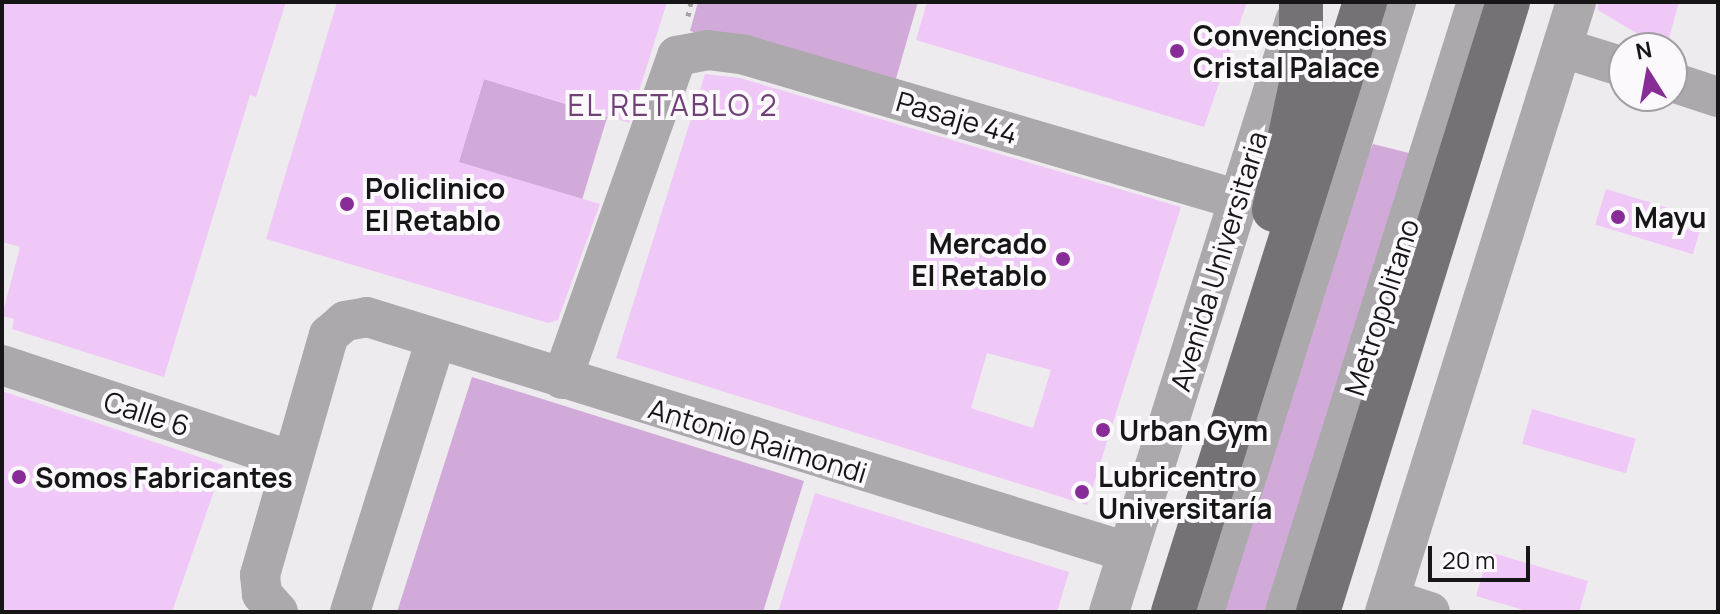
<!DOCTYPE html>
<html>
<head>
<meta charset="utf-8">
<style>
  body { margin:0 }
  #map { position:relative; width:1720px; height:614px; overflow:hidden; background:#eeebee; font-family:Manrope,sans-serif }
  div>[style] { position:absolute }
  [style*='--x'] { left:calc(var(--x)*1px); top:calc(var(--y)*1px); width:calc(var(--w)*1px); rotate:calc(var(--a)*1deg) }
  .green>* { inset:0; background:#d2aad9; transform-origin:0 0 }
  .building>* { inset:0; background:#f0c8f7; transform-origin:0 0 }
  .path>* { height:5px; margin-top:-2.5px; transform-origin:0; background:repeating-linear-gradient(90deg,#a3a1a3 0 4px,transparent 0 10px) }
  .minor>* { height:40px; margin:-20px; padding:0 20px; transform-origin:20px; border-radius:20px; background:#aba9ab }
  .major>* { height:44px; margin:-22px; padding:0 22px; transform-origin:22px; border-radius:22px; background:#747274 }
  .dots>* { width:22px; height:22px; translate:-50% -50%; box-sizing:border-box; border:4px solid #fbf9fc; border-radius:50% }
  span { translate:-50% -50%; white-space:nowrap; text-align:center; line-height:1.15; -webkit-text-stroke:8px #fbf9fc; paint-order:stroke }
  .poi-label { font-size:28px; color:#171617; font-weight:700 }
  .left { translate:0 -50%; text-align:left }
  .right { translate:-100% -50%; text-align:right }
  .street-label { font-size:28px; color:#171617 }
  .neighbourhood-label { font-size:30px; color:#6f4177; letter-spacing:2px }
  .frame { position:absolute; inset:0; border:4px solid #171617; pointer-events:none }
  .north { position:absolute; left:1608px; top:32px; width:80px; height:80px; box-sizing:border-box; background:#fbf9fc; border:2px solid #a09ea0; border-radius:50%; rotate:349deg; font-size:22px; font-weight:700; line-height:32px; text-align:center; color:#171617 }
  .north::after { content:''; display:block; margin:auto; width:28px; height:36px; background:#882c97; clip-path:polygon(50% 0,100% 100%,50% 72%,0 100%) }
  .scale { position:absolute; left:1428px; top:546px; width:102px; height:36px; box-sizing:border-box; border:4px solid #171617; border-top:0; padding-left:10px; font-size:24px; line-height:28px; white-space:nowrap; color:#171617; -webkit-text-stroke:6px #fbf9fc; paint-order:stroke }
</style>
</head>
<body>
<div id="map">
  <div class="green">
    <i style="clip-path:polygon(698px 2px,918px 2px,893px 89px,690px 31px)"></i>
    <i style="left:484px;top:79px;width:129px;height:87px;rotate:17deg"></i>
    <i style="clip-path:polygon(1373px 144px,1409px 153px,1272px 612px,1220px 612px,1360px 171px)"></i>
    <i style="clip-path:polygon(472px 377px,804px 481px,763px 612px,397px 612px)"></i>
  </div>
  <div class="building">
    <i style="clip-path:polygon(2px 2px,286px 2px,256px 97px,250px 95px,164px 377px,12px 329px,14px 319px,2px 316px,20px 247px,2px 242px)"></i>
    <i style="clip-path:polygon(337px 2px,667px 2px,629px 123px,484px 79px,459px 162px,600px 204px,558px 320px,548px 323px,266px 239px)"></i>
    <i style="clip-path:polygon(927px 2px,1247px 2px,1204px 127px,916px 40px)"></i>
    <i style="clip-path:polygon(1598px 2px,1679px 2px,1667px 45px,1646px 39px,1598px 10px)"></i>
    <i style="clip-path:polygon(evenodd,705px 74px,740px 78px,1181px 207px,1087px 505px,616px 358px,705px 74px,987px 353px,1051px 370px,1033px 428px,971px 408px,987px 353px)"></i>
    <i style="left:1606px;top:189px;width:102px;height:37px;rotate:17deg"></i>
    <i style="clip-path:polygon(2px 391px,223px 465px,172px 612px,2px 612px)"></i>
    <i style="left:1532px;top:409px;width:108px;height:36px;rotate:16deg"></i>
    <i style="clip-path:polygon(815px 493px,1069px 572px,1057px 612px,778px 612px)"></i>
    <i style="clip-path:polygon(1489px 552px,1588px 581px,1579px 612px,1530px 612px,1476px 596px)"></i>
  </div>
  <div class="path">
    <i style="--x:688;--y:16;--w:14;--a:-78"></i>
  </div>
  <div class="minor">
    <i style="--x:1563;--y:48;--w:64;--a:17.3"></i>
    <i style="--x:1672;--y:82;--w:48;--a:18.1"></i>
    <i style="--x:2;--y:365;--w:306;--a:18.3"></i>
    <i style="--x:562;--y:379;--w:343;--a:-70.4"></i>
    <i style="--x:677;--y:56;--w:31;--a:-11"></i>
    <i style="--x:707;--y:50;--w:38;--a:7"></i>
    <i style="--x:745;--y:55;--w:512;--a:16.35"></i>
    <i style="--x:1390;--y:599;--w:42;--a:18"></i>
    <i style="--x:278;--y:612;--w:24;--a:-132"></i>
    <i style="--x:262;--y:594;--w:19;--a:-96"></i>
    <i style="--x:260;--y:575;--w:250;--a:-74"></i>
    <i style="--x:329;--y:335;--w:21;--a:-41"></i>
    <i style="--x:345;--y:321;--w:22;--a:-10"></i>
    <i style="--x:367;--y:317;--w:796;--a:17.18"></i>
    <i style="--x:350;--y:612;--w:286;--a:-72.5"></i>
    <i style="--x:1109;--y:612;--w:620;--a:-72.53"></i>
    <i style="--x:1204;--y:612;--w:640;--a:-72.53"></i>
    <i style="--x:1285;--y:612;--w:640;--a:-72.53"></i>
    <i style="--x:1385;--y:612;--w:639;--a:-72.61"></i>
  </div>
  <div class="major">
    <i style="--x:1274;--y:210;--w:129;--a:-77.9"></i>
    <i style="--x:1301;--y:84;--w:81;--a:-90"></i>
    <i style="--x:1173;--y:612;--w:640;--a:-72.53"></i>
    <i style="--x:1318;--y:612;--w:639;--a:-72.7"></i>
  </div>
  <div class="dots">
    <i style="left:1177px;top:51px;background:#882c97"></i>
    <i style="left:347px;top:204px;background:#882c97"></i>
    <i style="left:1618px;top:217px;background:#882c97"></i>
    <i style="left:1063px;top:259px;background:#882c97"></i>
    <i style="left:1103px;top:430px;background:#882c97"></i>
    <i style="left:19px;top:477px;background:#882c97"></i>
    <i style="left:1082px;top:492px;background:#882c97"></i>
  </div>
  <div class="poi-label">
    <span class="left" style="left:1193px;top:51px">Convenciones<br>Cristal Palace</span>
    <span class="left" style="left:365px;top:204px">Policlinico<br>El Retablo</span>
    <span class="left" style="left:1634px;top:217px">Mayu</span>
    <span class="right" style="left:1047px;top:259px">Mercado<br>El Retablo</span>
    <span class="left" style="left:1119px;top:430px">Urban Gym</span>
    <span class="left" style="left:1098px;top:492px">Lubricentro<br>Universitaría</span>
    <span class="left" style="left:35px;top:477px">Somos Fabricantes</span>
  </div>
  <div class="street-label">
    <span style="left:957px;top:117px;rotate:16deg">Pasaje 44</span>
    <span style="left:1218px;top:261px;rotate:-73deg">Avenida Universitaria</span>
    <span style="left:1381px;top:307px;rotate:-72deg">Metropolitano</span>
    <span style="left:147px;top:413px;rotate:18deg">Calle 6</span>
    <span style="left:758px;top:440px;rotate:17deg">Antonio Raimondi</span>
  </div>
  <div class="neighbourhood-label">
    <span style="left:673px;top:105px">EL RETABLO 2</span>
  </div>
  <div class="frame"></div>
  <div class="north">N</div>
  <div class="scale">20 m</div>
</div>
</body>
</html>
